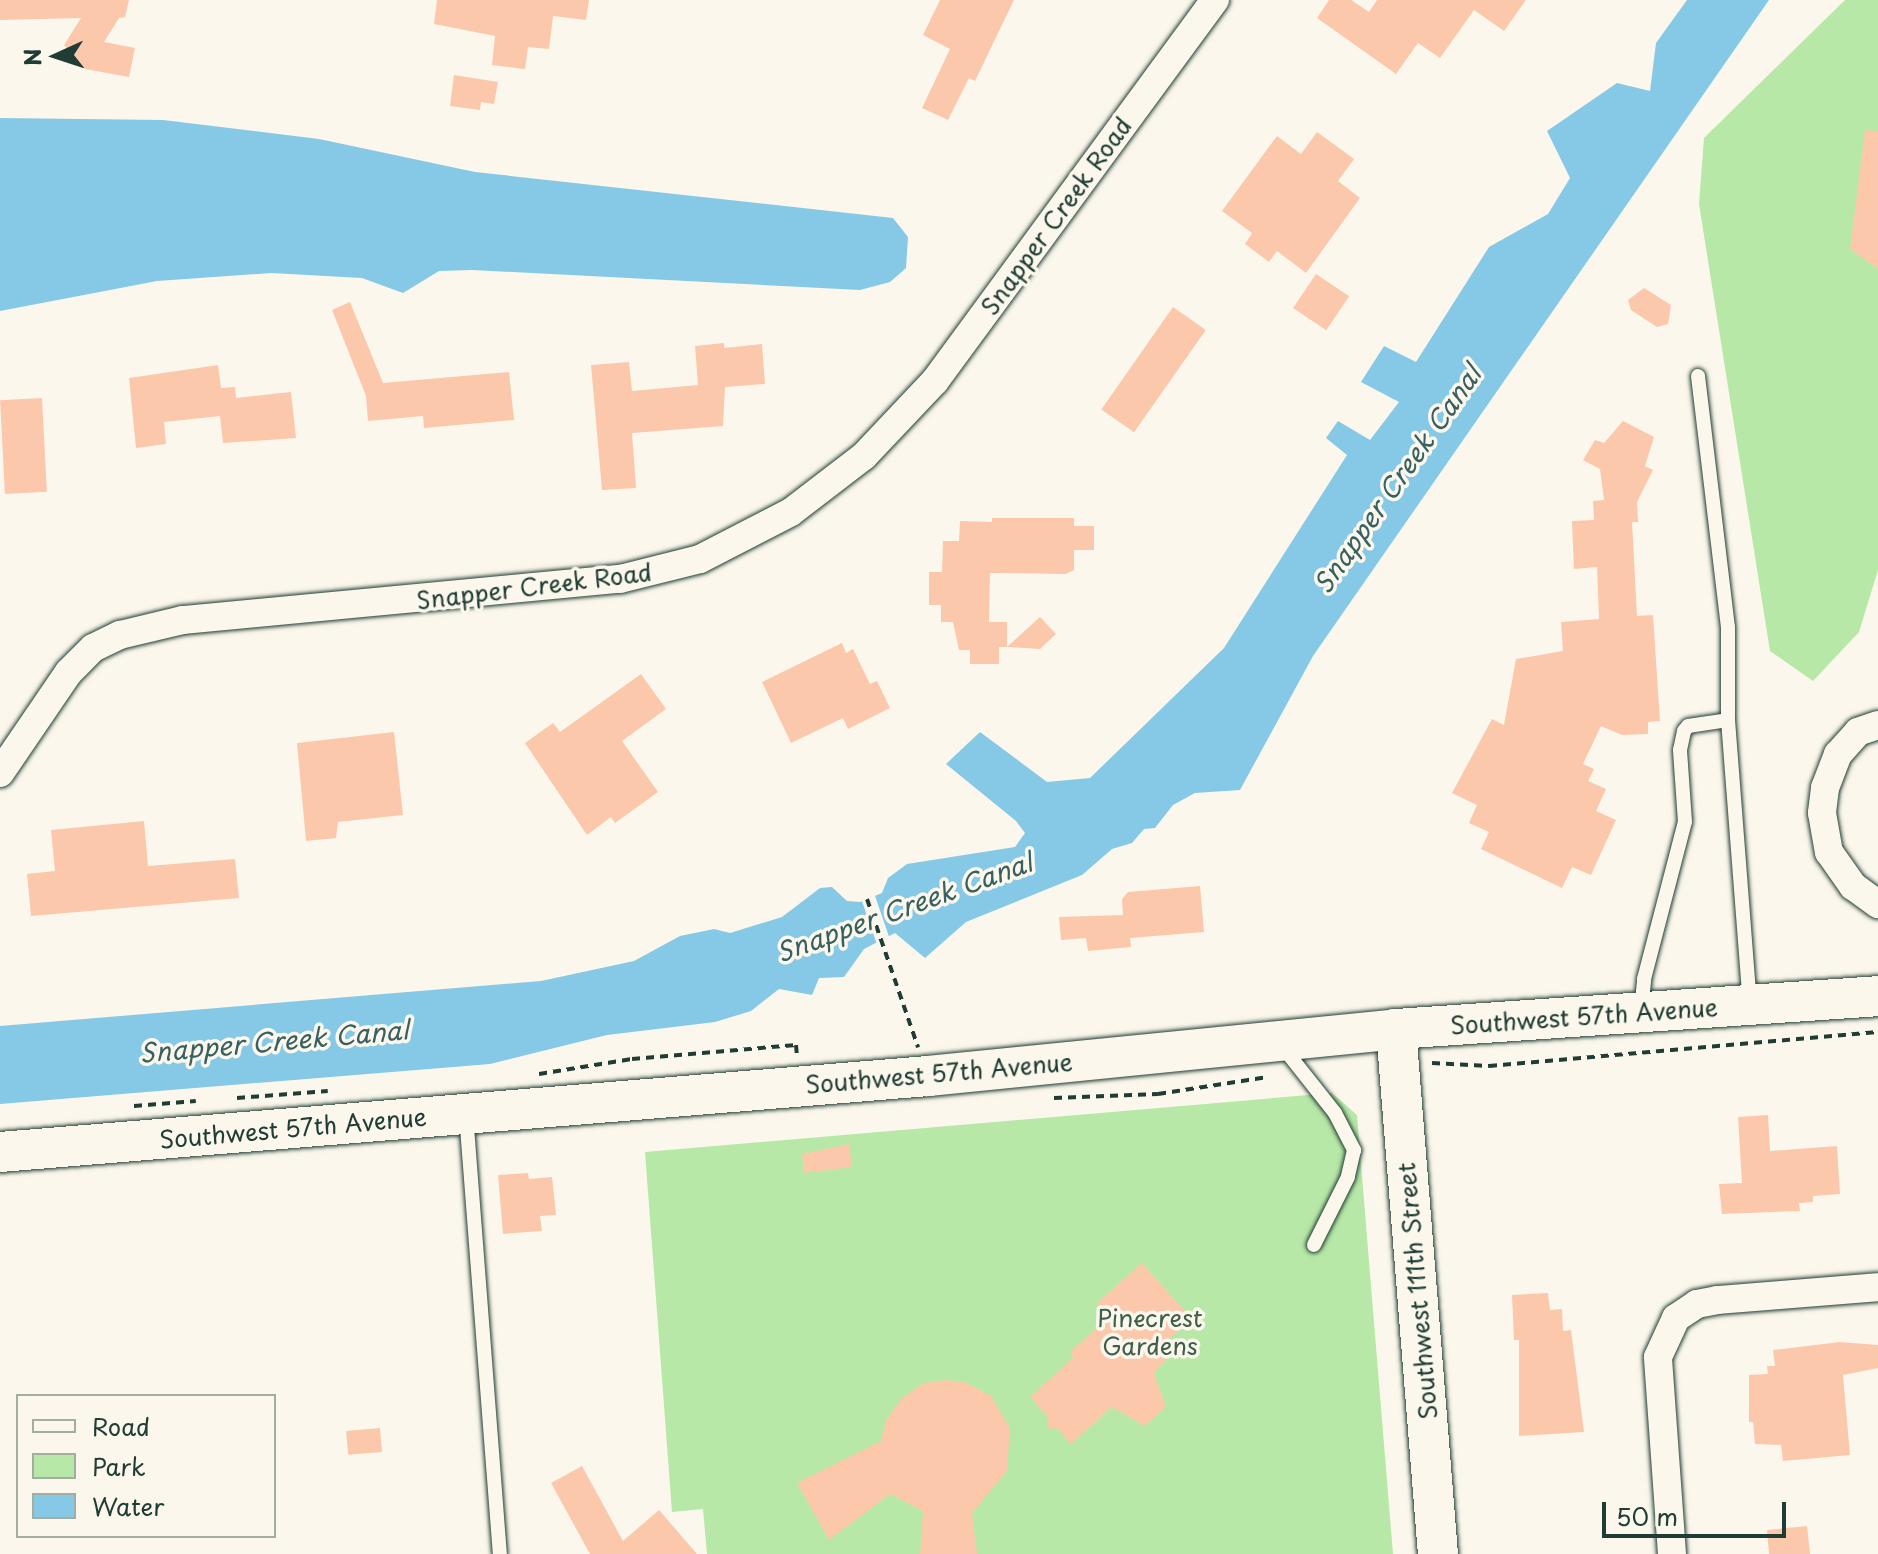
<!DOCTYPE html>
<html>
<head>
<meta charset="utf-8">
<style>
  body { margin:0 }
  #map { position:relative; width:1878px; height:1554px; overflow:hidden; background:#fbf7ec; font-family:"Playpen Sans",sans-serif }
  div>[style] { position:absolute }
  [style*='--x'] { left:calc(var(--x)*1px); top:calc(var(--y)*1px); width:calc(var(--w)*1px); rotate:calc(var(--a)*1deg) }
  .green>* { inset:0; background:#b8e8a7 }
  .water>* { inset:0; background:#85c9e6 }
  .pier>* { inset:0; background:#fbf7ec; transform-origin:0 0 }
  .building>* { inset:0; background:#fcc8ac; transform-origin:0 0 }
  .path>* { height:4px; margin-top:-2px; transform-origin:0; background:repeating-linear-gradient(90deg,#1f3d34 0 8px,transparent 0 14px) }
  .roads { filter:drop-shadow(0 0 2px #1f3d34) drop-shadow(0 0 2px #1f3d34) }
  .lane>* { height:14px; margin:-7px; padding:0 7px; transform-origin:7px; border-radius:7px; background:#fbf7ec }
  .street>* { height:28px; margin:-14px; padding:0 14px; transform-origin:14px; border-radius:14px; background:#fbf7ec }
  .secondary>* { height:40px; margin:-20px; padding:0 20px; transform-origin:20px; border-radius:20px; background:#fbf7ec }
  span { translate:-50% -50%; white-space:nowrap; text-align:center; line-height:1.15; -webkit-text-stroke:7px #fbf7ec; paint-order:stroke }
  .street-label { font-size:24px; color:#1f3d34 }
  .park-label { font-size:24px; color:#3e5f4b }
  .water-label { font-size:26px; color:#386060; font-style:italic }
  .legend { position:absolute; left:16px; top:1394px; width:260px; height:144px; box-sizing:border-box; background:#fbf7ec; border:2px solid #a3ada2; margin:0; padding:10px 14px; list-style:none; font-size:24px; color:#1f3d34 }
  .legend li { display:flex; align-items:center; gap:16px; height:40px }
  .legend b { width:40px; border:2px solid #a3ada2 }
  .north { position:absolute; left:16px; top:16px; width:80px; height:80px; -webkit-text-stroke:6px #fbf7ec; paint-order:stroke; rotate:267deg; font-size:22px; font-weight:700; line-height:32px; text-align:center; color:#1f3d34 }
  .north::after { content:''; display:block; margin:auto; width:28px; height:36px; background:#1f3d34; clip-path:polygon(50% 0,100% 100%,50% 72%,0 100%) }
  .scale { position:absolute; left:1602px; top:1502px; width:184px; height:36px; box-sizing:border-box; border:4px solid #1f3d34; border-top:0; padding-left:10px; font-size:24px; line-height:28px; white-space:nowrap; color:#1f3d34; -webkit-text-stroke:6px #fbf7ec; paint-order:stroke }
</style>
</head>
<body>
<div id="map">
  <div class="green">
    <i style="clip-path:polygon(1845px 0,1878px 0,1878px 570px,1859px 632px,1813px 681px,1770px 651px,1699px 204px,1704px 138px)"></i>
    <i style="clip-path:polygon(1332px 1093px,1357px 1115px,1393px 1554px,707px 1554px,703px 1509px,672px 1512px,645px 1152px)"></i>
  </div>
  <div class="water">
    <i style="clip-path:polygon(1687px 0,1769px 0,1313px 656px,1240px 790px,1195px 793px,1173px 805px,1155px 828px,1144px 829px,1132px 843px,1112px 849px,1082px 875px,966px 922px,925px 958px,895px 933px,864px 949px,844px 977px,819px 978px,812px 995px,779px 989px,751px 1011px,715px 1022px,607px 1035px,490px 1064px,0 1104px,0 1026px,541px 981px,634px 961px,680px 936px,714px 929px,730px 933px,782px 917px,820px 888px,832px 887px,847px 901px,860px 902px,882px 893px,888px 878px,907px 864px,1015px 847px,1025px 833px,1016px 821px,946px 764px,980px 732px,1047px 782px,1090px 778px,1224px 648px,1347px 455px,1326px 438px,1338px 421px,1370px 440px,1399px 402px,1361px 382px,1384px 346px,1416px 362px,1489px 247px,1548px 214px,1570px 178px,1547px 131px,1617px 83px,1650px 91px,1656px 43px)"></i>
    <i style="clip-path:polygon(0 118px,163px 120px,319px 139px,475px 172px,893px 218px,908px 237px,906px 268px,890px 282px,860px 290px,472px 270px,439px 271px,403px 293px,362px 278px,271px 273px,157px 281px,0 311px)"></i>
  </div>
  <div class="pier">
    <i style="left:874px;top:893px;width:50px;height:14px;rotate:71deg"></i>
  </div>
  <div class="building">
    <i style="clip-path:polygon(0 0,129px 0,125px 17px,119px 18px,104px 42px,135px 48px,129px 77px,85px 69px,64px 45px,81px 18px,0 20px)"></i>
    <i style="clip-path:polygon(437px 0,589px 0,586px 20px,553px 16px,549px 49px,528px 47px,525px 69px,492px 65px,495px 36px,434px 24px)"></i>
    <i style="clip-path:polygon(940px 0,1014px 0,975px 81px,969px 78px,948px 120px,922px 108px,950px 49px,923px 35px)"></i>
    <i style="clip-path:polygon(1329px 0,1351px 0,1369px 12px,1377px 0,1526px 0,1504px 31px,1474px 10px,1440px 58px,1418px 43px,1396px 74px,1317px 18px)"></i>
    <i style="clip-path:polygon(454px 75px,498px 82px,494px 104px,481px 102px,480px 110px,450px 106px)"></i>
    <i style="clip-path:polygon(1865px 130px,1878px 131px,1878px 269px,1850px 249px)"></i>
    <i style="clip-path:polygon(1317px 132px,1354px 159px,1338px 181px,1360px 198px,1306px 273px,1277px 251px,1269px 262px,1245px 244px,1252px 233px,1222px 211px,1277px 136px,1301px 154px)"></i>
    <i style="left:1316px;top:274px;width:40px;height:41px;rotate:34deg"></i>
    <i style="clip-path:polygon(1644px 288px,1671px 305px,1668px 324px,1657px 327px,1631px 310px,1628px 300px)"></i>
    <i style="clip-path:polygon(350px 302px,383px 383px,509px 372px,514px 420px,424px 428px,423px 416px,368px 421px,366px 396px,332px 310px)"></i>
    <i style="left:1173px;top:307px;width:40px;height:125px;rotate:35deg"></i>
    <i style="clip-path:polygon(724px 343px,724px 348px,762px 344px,765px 384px,725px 387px,723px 426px,632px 433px,636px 488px,602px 490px,591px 365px,629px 362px,632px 391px,698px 385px,695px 346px)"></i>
    <i style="clip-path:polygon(218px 365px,221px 388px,235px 387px,236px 398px,291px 392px,296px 438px,223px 443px,220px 416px,164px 422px,166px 444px,136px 448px,129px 378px)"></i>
    <i style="left:42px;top:398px;width:94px;height:42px;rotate:87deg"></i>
    <i style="clip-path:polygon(1623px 421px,1654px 437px,1645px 466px,1653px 470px,1637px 502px,1638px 522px,1632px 522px,1637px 616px,1653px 615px,1660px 721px,1648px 722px,1648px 734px,1622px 735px,1601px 726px,1583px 764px,1594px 769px,1588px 781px,1606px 789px,1596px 811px,1616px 820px,1591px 875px,1572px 867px,1562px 888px,1481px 849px,1489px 832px,1469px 823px,1477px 805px,1452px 793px,1492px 719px,1504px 725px,1516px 659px,1563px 651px,1561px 622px,1599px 619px,1597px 567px,1574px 569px,1572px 521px,1594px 520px,1593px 501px,1604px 500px,1600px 469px,1583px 460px,1595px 440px,1604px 443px)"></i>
    <i style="clip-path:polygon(992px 518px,1074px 518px,1074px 526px,1094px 526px,1094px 550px,1074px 550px,1074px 570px,1066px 574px,990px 573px,989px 622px,1007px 622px,1007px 647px,999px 647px,999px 664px,970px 664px,970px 650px,959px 650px,953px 622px,941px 622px,941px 605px,929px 605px,929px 572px,942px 572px,943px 541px,959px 541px,960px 521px,992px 522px)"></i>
    <i style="clip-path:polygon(1040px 617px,1056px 634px,1040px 649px,1007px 647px)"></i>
    <i style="clip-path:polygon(842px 643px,846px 653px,853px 649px,870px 684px,877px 681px,890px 708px,848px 729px,843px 718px,791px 743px,762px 682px)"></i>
    <i style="clip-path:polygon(641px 674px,666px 709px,622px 741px,658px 792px,615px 823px,611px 817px,587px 835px,525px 743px,553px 723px,560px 732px)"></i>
    <i style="clip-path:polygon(394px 732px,403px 815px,338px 822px,336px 838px,306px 841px,297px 743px)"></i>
    <i style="clip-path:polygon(144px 821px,148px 866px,235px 859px,239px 898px,31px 916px,27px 874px,55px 871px,51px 830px)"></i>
    <i style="clip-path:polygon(1200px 886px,1204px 932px,1130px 938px,1131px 947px,1088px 951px,1086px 938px,1061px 940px,1059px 917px,1123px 915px,1122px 899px,1128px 892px)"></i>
    <i style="clip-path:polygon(1768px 1115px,1770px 1151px,1837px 1146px,1840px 1194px,1813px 1196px,1813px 1202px,1799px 1203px,1800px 1211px,1722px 1214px,1719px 1184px,1742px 1183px,1738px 1117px)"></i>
    <i style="clip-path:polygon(849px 1144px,852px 1167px,804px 1173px,802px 1154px)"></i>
    <i style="clip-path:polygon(528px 1173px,529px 1179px,552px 1177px,556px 1215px,540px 1216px,542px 1231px,503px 1234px,498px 1175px)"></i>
    <i style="clip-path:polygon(1142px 1263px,1192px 1319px,1161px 1346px,1170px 1356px,1154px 1373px,1166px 1407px,1145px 1426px,1112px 1407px,1071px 1444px,1058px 1429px,1047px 1428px,1047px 1416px,1030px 1397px,1074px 1357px,1070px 1352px,1099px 1326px,1097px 1303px)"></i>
    <i style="clip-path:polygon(1548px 1293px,1550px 1310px,1562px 1309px,1563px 1331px,1571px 1330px,1584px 1432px,1519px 1436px,1519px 1340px,1514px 1340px,1512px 1295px)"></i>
    <i style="clip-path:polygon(1840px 1342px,1878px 1345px,1878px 1368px,1843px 1375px,1850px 1455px,1783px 1461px,1781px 1445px,1755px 1444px,1753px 1422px,1749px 1422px,1749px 1375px,1768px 1374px,1767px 1366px,1775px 1366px,1773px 1350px)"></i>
    <i style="clip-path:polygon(946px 1380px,967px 1383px,991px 1396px,1010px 1428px,1007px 1471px,972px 1513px,977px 1554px,920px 1554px,923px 1511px,890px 1494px,829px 1540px,797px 1483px,881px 1441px,886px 1420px,902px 1398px,924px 1383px)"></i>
    <i style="left:380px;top:1428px;width:24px;height:34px;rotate:85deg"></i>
    <i style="clip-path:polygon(582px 1466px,623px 1541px,659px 1510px,697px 1554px,590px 1554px,551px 1483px)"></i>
    <i style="clip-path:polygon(1807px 1526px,1810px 1554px,1769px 1554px,1767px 1530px)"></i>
  </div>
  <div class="path">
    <i style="--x:867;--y:899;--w:157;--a:71"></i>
    <i style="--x:1432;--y:1063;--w:57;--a:3"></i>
    <i style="--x:1489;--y:1066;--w:390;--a:-5"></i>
    <i style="--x:539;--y:1074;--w:94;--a:-9.2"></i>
    <i style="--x:632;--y:1059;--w:165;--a:-4.9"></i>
    <i style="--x:796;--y:1045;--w:12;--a:85"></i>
    <i style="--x:237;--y:1098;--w:91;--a:-4.4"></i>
    <i style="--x:1054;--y:1098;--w:104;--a:-2.2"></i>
    <i style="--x:1158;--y:1094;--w:111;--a:-8.8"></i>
    <i style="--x:134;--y:1106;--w:62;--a:-4.6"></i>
  </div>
  <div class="roads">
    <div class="lane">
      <i style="--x:1698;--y:376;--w:253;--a:83.2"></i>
      <i style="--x:1728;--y:627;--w:93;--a:90"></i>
      <i style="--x:1728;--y:720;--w:285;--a:85.6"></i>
      <i style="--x:1641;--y:1010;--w:31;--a:-84"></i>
      <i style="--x:1644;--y:979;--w:162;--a:-75.4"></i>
      <i style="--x:1685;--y:822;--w:72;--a:-94"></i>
      <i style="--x:1680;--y:750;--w:19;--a:-78"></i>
      <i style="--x:1684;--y:731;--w:6;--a:-51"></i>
      <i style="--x:1688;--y:726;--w:40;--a:-8.5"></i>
      <i style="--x:1282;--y:1046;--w:85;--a:51.7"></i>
      <i style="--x:1335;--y:1113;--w:42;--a:62.8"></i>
      <i style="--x:1354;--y:1150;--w:28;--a:103"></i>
      <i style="--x:1348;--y:1177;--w:76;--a:116.6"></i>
      <i style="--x:466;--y:1114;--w:441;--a:85.6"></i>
    </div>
    <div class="street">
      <i style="--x:1878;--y:725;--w:21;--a:161"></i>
      <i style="--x:1858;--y:732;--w:30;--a:132"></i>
      <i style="--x:1838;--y:754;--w:36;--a:111"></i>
      <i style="--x:1825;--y:788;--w:25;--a:97"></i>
      <i style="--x:1822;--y:813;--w:40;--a:80"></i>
      <i style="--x:1829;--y:852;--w:42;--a:54.8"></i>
      <i style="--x:1853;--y:886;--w:31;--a:36"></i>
      <i style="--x:0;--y:773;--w:122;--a:-55.7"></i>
      <i style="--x:69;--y:672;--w:34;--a:-45"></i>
      <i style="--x:93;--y:648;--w:30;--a:-26"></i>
      <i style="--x:120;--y:635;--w:65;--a:-13.4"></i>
      <i style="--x:183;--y:620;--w:439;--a:-5.4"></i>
      <i style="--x:620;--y:579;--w:82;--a:-14"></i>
      <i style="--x:700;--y:559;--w:102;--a:-27.3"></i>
      <i style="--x:791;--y:512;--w:92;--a:-37.5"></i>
      <i style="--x:864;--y:456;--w:103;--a:-46.6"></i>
      <i style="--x:935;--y:381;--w:473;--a:-53.7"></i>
      <i style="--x:1672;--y:1554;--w:197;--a:-94.1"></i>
      <i style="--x:1658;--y:1357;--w:43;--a:-65.2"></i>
      <i style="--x:1676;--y:1318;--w:25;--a:-34"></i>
      <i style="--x:1697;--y:1304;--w:21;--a:-11"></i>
      <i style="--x:1718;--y:1300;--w:161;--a:-4.6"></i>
    </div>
    <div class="secondary">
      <i style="--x:1396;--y:1029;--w:527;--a:85.43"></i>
      <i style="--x:0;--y:1152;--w:931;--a:-4.68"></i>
      <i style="--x:928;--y:1076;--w:470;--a:-5.7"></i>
      <i style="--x:1396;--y:1029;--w:483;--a:-3.9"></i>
    </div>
  </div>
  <div class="street-label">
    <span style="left:1056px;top:216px;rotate:-54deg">Snapper Creek Road</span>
    <span style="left:534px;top:586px;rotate:-7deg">Snapper Creek Road</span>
    <span style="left:1584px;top:1016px;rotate:-4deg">Southwest 57th Avenue</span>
    <span style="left:939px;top:1073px;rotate:-5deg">Southwest 57th Avenue</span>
    <span style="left:293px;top:1128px;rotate:-5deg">Southwest 57th Avenue</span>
    <span style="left:1417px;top:1291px;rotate:-95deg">Southwest 111th Street</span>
  </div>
  <div class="park-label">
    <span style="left:1150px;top:1332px">Pinecrest<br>Gardens</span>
  </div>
  <div class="water-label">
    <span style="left:1397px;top:479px;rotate:-55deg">Snapper Creek Canal</span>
    <span style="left:904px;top:907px;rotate:-20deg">Snapper Creek Canal</span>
    <span style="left:274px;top:1041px;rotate:-5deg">Snapper Creek Canal</span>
  </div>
  <ul class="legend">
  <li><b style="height:10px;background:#fbf7ec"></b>Road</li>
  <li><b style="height:22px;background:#b8e8a7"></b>Park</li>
  <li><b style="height:22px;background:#85c9e6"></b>Water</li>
  </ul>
  <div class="north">N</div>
  <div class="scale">50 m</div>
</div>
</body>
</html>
